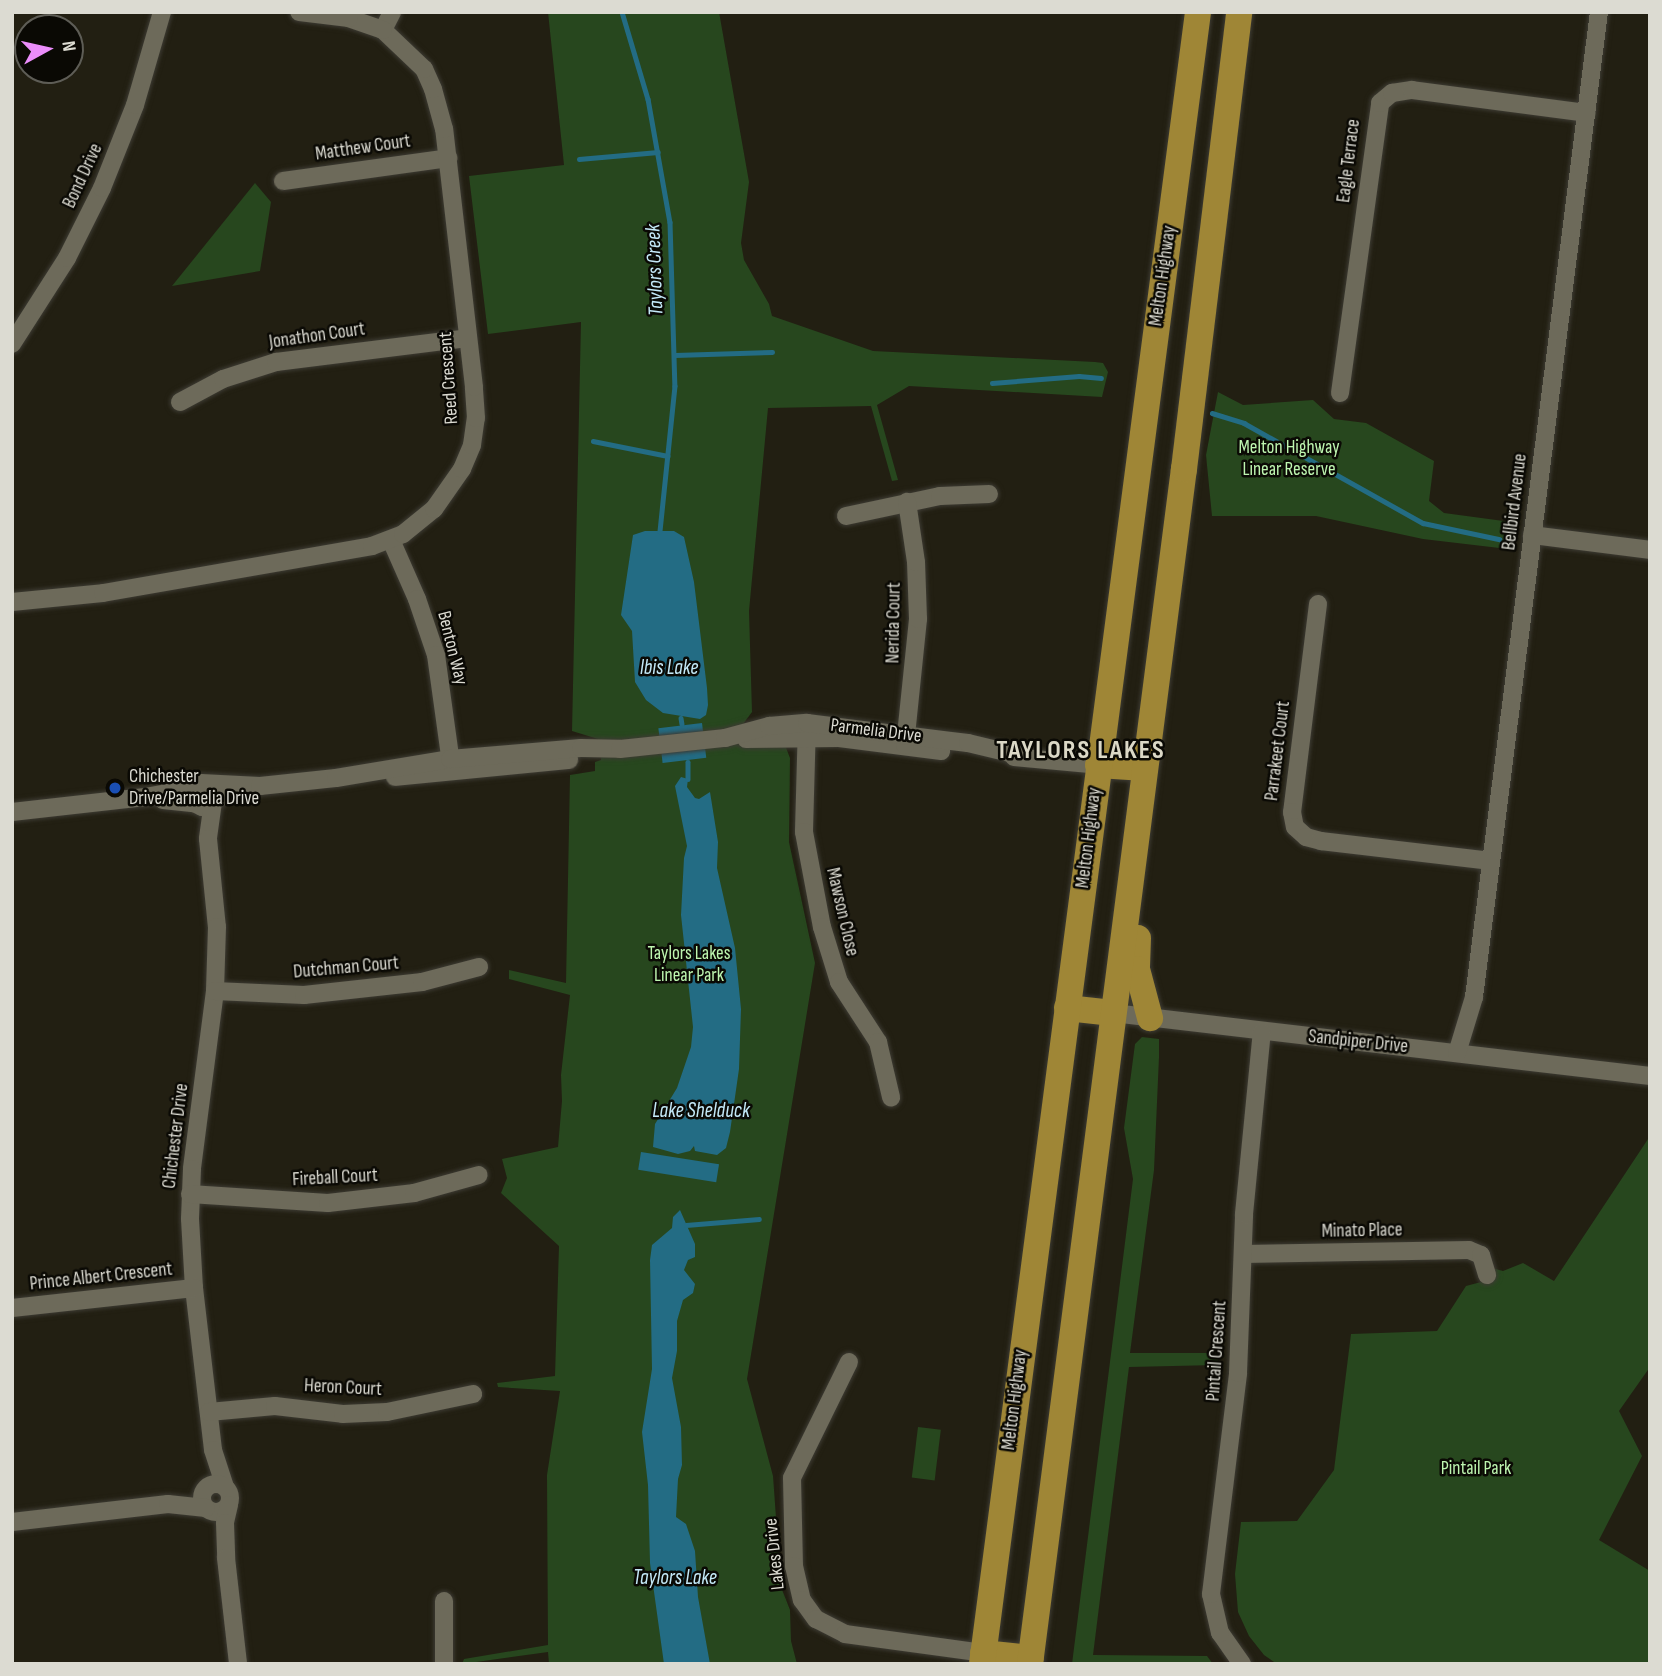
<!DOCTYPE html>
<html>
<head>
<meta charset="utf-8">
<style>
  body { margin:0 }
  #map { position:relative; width:1662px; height:1676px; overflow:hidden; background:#221f12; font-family:"Sofia Sans Condensed",sans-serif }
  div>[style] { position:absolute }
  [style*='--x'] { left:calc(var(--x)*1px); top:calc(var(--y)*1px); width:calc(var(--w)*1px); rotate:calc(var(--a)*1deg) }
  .green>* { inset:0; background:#27471e; transform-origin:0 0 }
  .water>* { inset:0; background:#236c84; transform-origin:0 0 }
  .stream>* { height:4.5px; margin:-2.25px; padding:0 2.25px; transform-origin:2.25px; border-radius:2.25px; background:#236c84 }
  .roads { filter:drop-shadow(0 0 2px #3d3b33) drop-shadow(0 0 2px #3d3b33) }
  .minor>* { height:18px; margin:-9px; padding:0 9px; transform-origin:9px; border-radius:9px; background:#6d6a5a }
  .minor>.ring { margin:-9px; padding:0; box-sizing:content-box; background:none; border:18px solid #6d6a5a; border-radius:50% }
  .highway>* { height:26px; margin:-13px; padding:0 13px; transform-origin:13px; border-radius:13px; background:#9f8636 }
  .dots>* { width:19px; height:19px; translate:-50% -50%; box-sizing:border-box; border:4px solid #0a0904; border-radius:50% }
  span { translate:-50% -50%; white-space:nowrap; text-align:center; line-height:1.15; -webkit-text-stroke:5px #0a0904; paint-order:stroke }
  .street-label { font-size:19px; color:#dcdbd2 }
  .park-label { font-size:19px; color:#bef6b0 }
  .poi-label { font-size:19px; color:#dcdbd2 }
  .left { translate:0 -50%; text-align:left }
  .water-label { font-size:21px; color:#c4e9f8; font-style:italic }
  .district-label { font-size:26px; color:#dbd8c6; font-weight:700; letter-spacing:2px }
  .frame { position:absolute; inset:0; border:14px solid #dcdbd2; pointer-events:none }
  .north { position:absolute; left:14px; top:14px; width:70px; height:70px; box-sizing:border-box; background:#0a0904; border:2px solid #5e5d56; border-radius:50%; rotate:82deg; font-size:19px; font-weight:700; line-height:28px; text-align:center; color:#dcdbd2 }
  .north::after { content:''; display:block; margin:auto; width:24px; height:32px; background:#eb8dfb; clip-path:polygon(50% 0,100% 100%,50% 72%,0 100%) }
</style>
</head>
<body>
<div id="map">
  <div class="green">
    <i style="clip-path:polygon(548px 12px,719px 12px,749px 182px,741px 243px,744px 260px,769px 304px,772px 316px,873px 351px,1095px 362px,1103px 363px,1108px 372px,1102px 397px,909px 386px,877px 405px,898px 480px,892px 481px,871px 406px,768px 408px,749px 611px,752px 712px,743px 724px,785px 745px,790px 758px,789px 842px,815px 963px,747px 1379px,773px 1476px,781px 1587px,790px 1610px,791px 1641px,797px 1664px,549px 1664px,548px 1652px,462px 1664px,464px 1659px,548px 1645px,547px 1475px,560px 1391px,498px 1387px,497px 1383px,555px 1376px,559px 1246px,501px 1193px,507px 1178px,502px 1159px,558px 1147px,562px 1101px,561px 1075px,570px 995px,509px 979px,509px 970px,566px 983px,570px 775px,595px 771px,595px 762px,601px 760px,598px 739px,572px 731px,581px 322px,488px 334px,469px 176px,564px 165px)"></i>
    <i style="clip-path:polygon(255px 183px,271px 202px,260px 271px,172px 286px)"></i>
    <i style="clip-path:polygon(1218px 392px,1243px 405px,1313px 400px,1334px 419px,1366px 423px,1434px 461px,1429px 501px,1444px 513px,1511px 522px,1508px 549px,1423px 539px,1316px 516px,1212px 516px,1206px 455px)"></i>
    <i style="clip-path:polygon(1142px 1037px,1159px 1039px,1159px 1057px,1154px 1170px,1130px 1353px,1219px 1353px,1217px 1365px,1129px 1367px,1093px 1655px,1207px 1656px,1213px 1664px,1072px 1664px,1133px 1179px,1124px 1128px,1135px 1044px)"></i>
    <i style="clip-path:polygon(1650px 1136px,1650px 1367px,1619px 1411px,1642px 1456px,1599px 1540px,1650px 1571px,1650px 1664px,1277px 1664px,1264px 1655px,1249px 1636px,1238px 1612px,1235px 1574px,1241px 1522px,1297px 1521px,1334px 1470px,1351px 1334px,1437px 1331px,1466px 1286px,1496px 1278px,1492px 1268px,1503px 1271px,1523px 1263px,1554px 1281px)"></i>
    <i style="left:918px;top:1427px;width:23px;height:51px;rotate:7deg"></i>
  </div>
  <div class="water">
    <i style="clip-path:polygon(645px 531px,674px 531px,684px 537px,694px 582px,707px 688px,708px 705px,706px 715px,700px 719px,663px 713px,646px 700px,635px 682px,632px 631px,621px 615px,633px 535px)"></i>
    <i style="left:702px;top:723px;width:35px;height:44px;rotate:83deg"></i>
    <i style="clip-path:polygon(681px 777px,688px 779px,687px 787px,695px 798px,699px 799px,710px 792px,718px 842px,717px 868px,735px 948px,741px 1009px,739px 1069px,730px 1132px,726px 1148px,717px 1155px,695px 1151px,694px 1146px,690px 1151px,678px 1154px,653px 1147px,655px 1124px,677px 1088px,691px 1047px,693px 1027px,681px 915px,684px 858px,687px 846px,675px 786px)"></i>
    <i style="left:641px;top:1152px;width:79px;height:18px;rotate:9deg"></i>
    <i style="clip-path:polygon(680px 1210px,695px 1244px,695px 1257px,688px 1260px,684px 1270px,695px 1284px,693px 1293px,683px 1300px,677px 1321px,677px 1351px,672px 1378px,681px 1427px,682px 1465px,678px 1479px,676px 1517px,686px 1524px,695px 1551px,698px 1597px,710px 1664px,664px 1664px,650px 1563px,648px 1485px,642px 1432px,652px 1369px,650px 1260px,652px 1245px,672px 1228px,673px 1217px)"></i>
  </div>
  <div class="stream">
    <i style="--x:622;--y:12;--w:91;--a:73.4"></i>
    <i style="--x:648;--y:99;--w:125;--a:79.9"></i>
    <i style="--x:670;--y:222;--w:164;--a:88.3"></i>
    <i style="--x:675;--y:386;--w:146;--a:95.9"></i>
    <i style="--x:579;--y:159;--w:79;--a:-5.1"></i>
    <i style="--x:675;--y:355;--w:97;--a:-1.8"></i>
    <i style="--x:992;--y:383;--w:87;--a:-4.6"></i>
    <i style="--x:1079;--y:376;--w:22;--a:5"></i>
    <i style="--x:1212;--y:413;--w:34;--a:17"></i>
    <i style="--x:1244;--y:423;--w:205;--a:29.2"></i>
    <i style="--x:1423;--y:523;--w:78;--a:11.9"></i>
    <i style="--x:593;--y:441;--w:76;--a:11.3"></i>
    <i style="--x:681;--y:718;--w:6;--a:81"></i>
    <i style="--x:688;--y:762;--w:17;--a:90"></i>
    <i style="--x:686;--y:1225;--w:73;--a:-4.7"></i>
  </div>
  <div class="roads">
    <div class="minor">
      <i style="--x:383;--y:30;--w:20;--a:-63"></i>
      <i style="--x:283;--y:181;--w:167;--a:-7.9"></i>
      <i style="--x:12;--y:344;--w:102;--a:-57.4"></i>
      <i style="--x:67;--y:258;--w:78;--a:-63.4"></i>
      <i style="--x:102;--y:188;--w:89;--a:-68.3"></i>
      <i style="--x:135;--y:105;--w:97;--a:-73.8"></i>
      <i style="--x:1340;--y:393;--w:293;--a:-82.1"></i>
      <i style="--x:1380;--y:103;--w:16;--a:-40"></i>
      <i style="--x:1392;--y:93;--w:20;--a:-9"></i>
      <i style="--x:1412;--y:90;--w:176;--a:7.5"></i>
      <i style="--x:180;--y:402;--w:49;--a:-28.1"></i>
      <i style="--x:223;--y:379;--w:56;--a:-17.8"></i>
      <i style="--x:276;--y:362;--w:193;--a:-7.1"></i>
      <i style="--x:846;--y:516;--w:96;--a:-12"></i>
      <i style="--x:940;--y:496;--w:49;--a:-2.3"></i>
      <i style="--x:1532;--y:535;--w:119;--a:7.2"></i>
      <i style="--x:391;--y:540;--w:64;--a:66.2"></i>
      <i style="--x:417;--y:599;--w:59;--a:71.3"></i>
      <i style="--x:436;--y:655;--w:117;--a:82.1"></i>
      <i style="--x:12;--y:602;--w:91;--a:-5.6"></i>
      <i style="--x:103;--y:593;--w:273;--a:-9.9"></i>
      <i style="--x:372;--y:546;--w:33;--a:-21"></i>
      <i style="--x:403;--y:534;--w:40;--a:-39"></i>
      <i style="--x:434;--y:509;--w:49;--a:-55"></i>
      <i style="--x:462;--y:469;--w:26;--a:-67"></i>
      <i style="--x:472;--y:445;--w:27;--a:-82"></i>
      <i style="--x:476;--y:418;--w:31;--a:-94"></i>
      <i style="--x:474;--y:387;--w:260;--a:-96.6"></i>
      <i style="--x:444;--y:129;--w:41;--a:-105.4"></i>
      <i style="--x:433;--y:89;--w:22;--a:-114"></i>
      <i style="--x:424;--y:69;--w:57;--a:-136.4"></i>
      <i style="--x:383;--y:30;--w:36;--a:-161"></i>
      <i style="--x:349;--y:18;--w:50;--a:-173.2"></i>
      <i style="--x:1318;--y:604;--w:210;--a:97.1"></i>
      <i style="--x:1292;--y:812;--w:15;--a:79"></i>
      <i style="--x:1295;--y:827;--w:15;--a:42"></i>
      <i style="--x:1306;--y:837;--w:16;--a:15"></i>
      <i style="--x:1321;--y:841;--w:171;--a:6.7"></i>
      <i style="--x:807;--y:723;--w:109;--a:91.6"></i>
      <i style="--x:804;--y:832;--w:97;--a:79.3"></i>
      <i style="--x:822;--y:927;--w:58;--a:72.8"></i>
      <i style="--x:839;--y:982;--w:72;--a:57"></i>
      <i style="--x:878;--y:1042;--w:57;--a:76.7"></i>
      <i style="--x:746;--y:739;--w:93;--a:-0.6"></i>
      <i style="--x:839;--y:738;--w:103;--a:7.3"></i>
      <i style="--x:905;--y:745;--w:127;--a:-84.1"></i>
      <i style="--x:918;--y:619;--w:57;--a:-92"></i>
      <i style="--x:916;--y:562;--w:61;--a:-98.5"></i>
      <i style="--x:1014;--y:757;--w:84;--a:5.4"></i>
      <i style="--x:395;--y:777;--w:175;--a:-5.6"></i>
      <i style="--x:163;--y:800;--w:31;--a:6"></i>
      <i style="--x:194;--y:803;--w:9;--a:27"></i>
      <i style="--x:202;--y:807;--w:18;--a:-27"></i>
      <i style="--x:213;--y:802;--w:37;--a:98"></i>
      <i style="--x:208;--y:839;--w:88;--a:84.2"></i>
      <i style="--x:217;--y:927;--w:64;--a:91.8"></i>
      <i style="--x:215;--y:991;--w:179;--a:97.4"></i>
      <i style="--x:192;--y:1169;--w:50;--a:92.3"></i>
      <i style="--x:190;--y:1219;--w:69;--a:86.7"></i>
      <i style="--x:194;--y:1288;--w:163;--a:83.3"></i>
      <i style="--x:213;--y:1450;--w:39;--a:72"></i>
      <i style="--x:12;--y:812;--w:134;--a:-6.4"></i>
      <i style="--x:145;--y:797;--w:44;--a:-10.5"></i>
      <i style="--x:188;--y:789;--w:14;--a:-25"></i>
      <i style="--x:201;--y:783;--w:59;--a:2.9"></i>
      <i style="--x:260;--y:786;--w:76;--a:-6"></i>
      <i style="--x:336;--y:778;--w:116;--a:-9.5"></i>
      <i style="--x:450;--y:759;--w:131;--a:-4.8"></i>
      <i style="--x:581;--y:748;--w:39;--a:1"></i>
      <i style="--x:620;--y:749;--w:106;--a:-6"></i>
      <i style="--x:725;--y:738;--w:46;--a:-15.3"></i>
      <i style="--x:769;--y:726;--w:38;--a:-5"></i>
      <i style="--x:807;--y:723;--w:162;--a:7.1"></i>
      <i style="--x:968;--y:743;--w:60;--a:13.6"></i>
      <i style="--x:215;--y:991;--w:89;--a:2.6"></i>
      <i style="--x:304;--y:995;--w:119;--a:-6.3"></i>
      <i style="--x:422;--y:982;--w:59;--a:-14.7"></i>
      <i style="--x:1113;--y:1013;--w:541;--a:6.69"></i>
      <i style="--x:1457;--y:1053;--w:59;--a:-73.1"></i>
      <i style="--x:1474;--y:997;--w:993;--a:-82.77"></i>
      <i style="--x:190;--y:1194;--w:138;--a:3.7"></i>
      <i style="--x:328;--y:1203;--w:87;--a:-6.6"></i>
      <i style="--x:414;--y:1193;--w:67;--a:-15.5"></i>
      <i style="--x:1243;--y:1254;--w:226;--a:-1"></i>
      <i style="--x:1469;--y:1250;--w:13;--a:23"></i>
      <i style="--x:1481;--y:1255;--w:21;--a:73"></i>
      <i style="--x:12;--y:1308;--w:183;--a:-6.3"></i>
      <i style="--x:849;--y:1362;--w:129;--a:116.2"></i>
      <i style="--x:792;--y:1478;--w:88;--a:88.7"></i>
      <i style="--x:794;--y:1566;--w:35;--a:77"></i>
      <i style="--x:802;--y:1600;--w:24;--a:54"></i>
      <i style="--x:816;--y:1619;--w:33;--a:27"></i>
      <i style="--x:845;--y:1634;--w:139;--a:7.8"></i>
      <i style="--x:209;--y:1412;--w:66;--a:-5.2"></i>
      <i style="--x:275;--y:1406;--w:68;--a:6.7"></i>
      <i style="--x:343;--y:1414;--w:44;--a:-2.6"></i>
      <i style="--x:387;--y:1412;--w:88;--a:-11.8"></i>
      <i class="ring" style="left:202px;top:1484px;width:10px;height:10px"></i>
      <i style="--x:229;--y:1505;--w:18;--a:103"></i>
      <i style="--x:225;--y:1523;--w:35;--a:88"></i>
      <i style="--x:226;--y:1558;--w:107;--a:83.5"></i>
      <i style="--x:12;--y:1522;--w:157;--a:-6.6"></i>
      <i style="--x:168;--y:1504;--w:38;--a:6"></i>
      <i style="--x:444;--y:1601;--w:63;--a:90"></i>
      <i style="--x:1242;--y:1664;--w:38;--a:-125"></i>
      <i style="--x:1220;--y:1633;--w:40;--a:-103"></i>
      <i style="--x:1211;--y:1594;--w:223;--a:-83"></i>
      <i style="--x:1238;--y:1373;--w:159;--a:-87.8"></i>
      <i style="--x:1244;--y:1214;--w:183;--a:-84.4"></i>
    </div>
    <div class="highway">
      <i style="--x:1098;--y:765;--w:47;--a:3.7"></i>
      <i style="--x:1138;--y:938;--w:31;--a:92"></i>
      <i style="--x:1137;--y:969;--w:51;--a:75.1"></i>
      <i style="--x:1067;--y:1008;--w:46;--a:6.2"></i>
      <i style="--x:983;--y:1653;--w:48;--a:5.9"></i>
      <i style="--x:982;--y:1664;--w:1666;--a:-82.55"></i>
      <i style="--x:1030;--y:1664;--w:1205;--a:-82.66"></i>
      <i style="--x:1184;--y:469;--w:460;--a:-83.1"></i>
    </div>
  </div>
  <div class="dots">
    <i style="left:115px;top:788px;background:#1a4fb4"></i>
  </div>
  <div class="street-label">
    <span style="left:363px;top:148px;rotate:-8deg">Matthew Court</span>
    <span style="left:1349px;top:161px;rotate:-83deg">Eagle Terrace</span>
    <span style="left:83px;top:176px;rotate:-65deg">Bond Drive</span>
    <span style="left:1163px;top:276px;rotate:-82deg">Melton Highway</span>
    <span style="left:317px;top:336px;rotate:-8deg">Jonathon Court</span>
    <span style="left:449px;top:378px;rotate:-94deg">Reed Crescent</span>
    <span style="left:1515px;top:502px;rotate:-83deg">Bellbird Avenue</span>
    <span style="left:894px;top:623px;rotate:-89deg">Nerida Court</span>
    <span style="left:452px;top:648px;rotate:76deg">Benton Way</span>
    <span style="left:876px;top:731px;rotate:7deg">Parmelia Drive</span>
    <span style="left:1278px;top:751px;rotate:-83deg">Parrakeet Court</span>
    <span style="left:1089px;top:838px;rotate:-83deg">Melton Highway</span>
    <span style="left:842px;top:912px;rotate:77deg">Mawson Close</span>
    <span style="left:346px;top:968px;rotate:-5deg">Dutchman Court</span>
    <span style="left:1358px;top:1042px;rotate:6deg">Sandpiper Drive</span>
    <span style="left:176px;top:1136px;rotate:-83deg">Chichester Drive</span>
    <span style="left:335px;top:1178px;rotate:-3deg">Fireball Court</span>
    <span style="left:1362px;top:1231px;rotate:-1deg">Minato Place</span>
    <span style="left:101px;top:1277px;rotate:-6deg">Prince Albert Crescent</span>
    <span style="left:1217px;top:1351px;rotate:-86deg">Pintail Crescent</span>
    <span style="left:343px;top:1388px;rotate:3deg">Heron Court</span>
    <span style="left:1015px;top:1400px;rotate:-83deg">Melton Highway</span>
    <span style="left:775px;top:1554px;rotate:-96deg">Lakes Drive</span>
  </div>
  <div class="park-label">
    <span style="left:1289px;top:459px">Melton Highway<br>Linear Reserve</span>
    <span style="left:689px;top:965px">Taylors Lakes<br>Linear Park</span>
    <span style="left:1476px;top:1469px">Pintail Park</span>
  </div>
  <div class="poi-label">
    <span class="left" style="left:129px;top:788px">Chichester<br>Drive/Parmelia Drive</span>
  </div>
  <div class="water-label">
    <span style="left:655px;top:270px;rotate:-92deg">Taylors Creek</span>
    <span style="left:669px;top:668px">Ibis Lake</span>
    <span style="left:701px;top:1111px">Lake Shelduck</span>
    <span style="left:675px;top:1578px">Taylors Lake</span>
  </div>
  <div class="district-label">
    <span style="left:1081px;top:751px">TAYLORS LAKES</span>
  </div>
  <div class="frame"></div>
  <div class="north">N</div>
</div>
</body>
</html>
